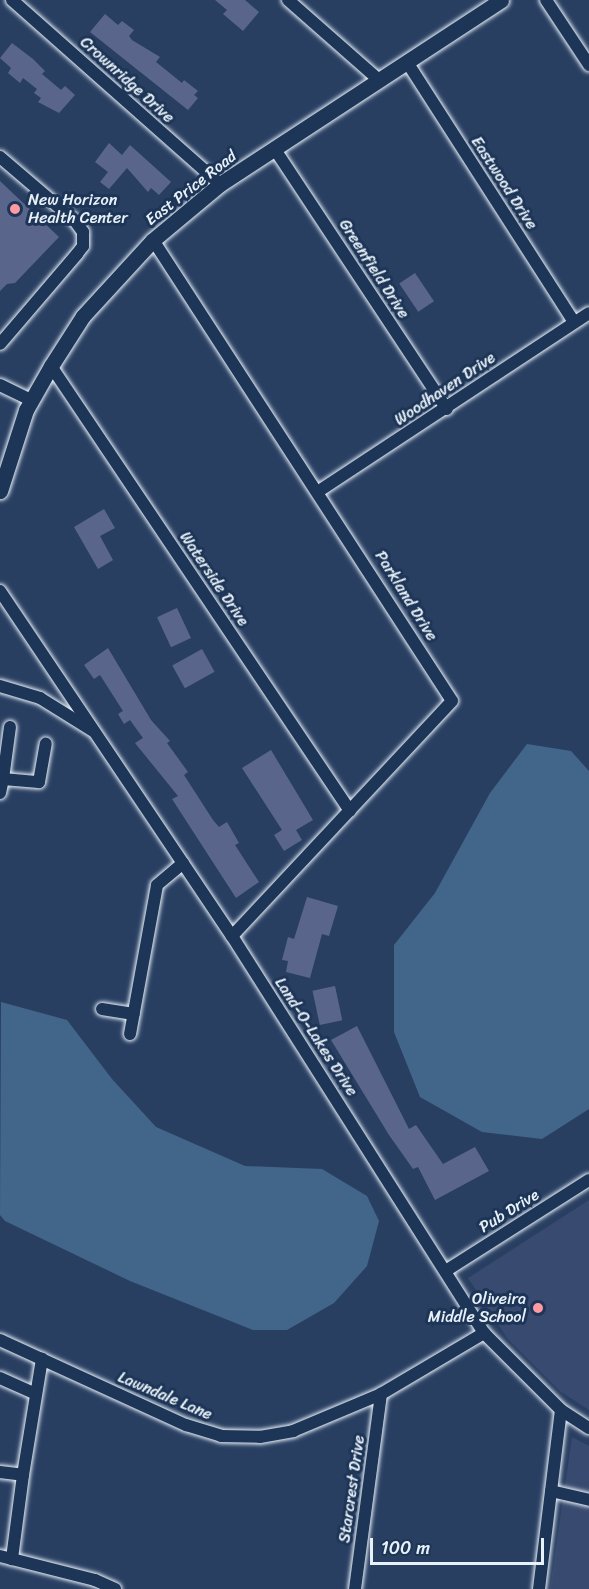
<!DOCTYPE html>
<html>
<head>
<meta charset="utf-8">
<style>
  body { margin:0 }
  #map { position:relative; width:589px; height:1589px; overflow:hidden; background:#293f62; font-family:Sriracha,sans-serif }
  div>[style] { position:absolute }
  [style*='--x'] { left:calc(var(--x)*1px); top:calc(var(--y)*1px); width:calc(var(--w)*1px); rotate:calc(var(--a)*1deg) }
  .built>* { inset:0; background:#384a6f }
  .water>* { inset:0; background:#426689 }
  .building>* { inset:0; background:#5a658c; transform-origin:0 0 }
  .roads { filter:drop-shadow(0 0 2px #e8f1f8) drop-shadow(0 0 2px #e8f1f8) }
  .minor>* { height:12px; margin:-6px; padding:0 6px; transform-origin:6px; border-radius:6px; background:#1d3557 }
  .major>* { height:15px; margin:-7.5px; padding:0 7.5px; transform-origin:7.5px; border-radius:7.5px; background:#1d3557 }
  .dots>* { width:16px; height:16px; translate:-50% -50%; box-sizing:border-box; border:3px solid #1d3557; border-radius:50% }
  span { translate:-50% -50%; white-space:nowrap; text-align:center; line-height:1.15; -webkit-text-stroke:6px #1d3557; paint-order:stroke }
  .street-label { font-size:16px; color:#e8f1f8 }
  .poi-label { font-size:16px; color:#e8f1f8 }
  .left { translate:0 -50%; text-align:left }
  .right { translate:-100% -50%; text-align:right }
  .scale { position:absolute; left:370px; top:1538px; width:174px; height:27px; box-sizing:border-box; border:3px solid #e8f1f8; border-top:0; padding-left:8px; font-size:18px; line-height:21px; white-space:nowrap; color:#e8f1f8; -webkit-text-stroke:4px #1d3557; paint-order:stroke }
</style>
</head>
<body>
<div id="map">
  <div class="built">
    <i style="clip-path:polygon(589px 1200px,589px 1410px,561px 1392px,507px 1338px,468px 1278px)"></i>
    <i style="clip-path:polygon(572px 1437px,589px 1446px,589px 1589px,550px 1589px)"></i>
  </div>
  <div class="water">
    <i style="clip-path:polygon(527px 744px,571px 751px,589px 771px,589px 1109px,542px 1139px,482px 1132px,420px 1097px,394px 1032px,394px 945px,435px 893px,490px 793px)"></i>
    <i style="clip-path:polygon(1px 1002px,67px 1020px,112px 1079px,156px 1127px,245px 1166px,322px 1169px,367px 1196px,379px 1221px,367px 1266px,334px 1303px,287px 1330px,253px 1330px,130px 1281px,5px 1221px,0 1215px)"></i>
  </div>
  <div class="building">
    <i style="clip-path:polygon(215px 0,245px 0,259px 12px,243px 31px,223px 14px,227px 10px)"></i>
    <i style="clip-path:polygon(105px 14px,118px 25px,122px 21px,134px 30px,129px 36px,132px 40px,160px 57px,156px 62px,182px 83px,184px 80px,198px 91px,194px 95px,198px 98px,188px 110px,90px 32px)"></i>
    <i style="clip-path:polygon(12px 43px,33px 59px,45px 71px,42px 74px,61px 90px,65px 86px,75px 95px,59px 113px,38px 102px,41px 98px,34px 93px,37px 89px,23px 78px,20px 83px,8px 73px,11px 68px,0 58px)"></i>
    <i style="clip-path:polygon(109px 143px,122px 155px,130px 145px,171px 182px,159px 195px,151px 188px,148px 192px,127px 168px,109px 189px,100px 182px,108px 172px,95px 162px)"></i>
    <i style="clip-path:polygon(0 181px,59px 237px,15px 283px,7px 284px,0 291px)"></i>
    <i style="left:415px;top:273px;width:34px;height:19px;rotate:56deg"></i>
    <i style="clip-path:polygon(104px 509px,115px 528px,100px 536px,113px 560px,98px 569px,74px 527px)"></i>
    <i style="left:177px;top:608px;width:33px;height:22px;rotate:65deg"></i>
    <i style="clip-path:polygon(108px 648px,151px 720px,170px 741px,167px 743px,188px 772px,184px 775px,213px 820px,219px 827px,227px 822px,239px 843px,235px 845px,259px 882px,236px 898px,172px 799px,178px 796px,135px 743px,143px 738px,130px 720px,124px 724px,118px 714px,123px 711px,100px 675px,94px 679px,84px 665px)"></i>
    <i style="left:202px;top:649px;width:26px;height:34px;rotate:61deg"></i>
    <i style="clip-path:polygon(271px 750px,313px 820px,296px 830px,302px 840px,284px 851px,274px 835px,282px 830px,242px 768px)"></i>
    <i style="clip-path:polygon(307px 897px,338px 906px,329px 936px,322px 934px,310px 978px,286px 972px,288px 961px,282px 960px,288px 937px,294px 939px)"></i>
    <i style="left:335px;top:986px;width:35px;height:23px;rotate:78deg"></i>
    <i style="clip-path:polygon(357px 1026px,409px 1129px,416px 1125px,443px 1164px,475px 1147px,489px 1171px,435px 1200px,418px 1167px,413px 1169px,389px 1135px,331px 1040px)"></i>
  </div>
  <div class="roads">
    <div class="minor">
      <i style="--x:12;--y:0;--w:278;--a:41.5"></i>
      <i style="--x:288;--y:0;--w:120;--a:41.3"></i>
      <i style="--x:546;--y:0;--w:78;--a:56.5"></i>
      <i style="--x:407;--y:62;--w:309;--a:57.3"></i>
      <i style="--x:274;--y:148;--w:313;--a:56.5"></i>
      <i style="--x:0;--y:157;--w:99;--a:40.5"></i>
      <i style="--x:75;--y:221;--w:14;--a:54"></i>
      <i style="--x:83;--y:232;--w:14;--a:90"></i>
      <i style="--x:83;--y:246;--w:10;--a:127"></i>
      <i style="--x:77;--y:254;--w:118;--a:130.5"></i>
      <i style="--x:153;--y:240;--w:549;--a:57.03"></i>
      <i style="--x:452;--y:701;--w:322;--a:133.1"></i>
      <i style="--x:51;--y:366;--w:536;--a:56.1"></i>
      <i style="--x:0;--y:385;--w:34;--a:26"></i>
      <i style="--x:319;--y:491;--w:323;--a:-33.4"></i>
      <i style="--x:0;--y:591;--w:416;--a:56.1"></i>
      <i style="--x:232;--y:936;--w:470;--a:57.6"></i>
      <i style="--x:484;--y:1333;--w:109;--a:45"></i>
      <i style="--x:561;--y:1410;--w:33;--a:33"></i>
      <i style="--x:0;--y:686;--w:42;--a:16.7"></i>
      <i style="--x:40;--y:698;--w:62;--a:31.9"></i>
      <i style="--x:10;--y:727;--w:52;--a:97.7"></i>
      <i style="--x:3;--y:779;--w:36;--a:5"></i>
      <i style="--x:39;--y:782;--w:39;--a:-80"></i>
      <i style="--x:0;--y:793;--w:14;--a:-78"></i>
      <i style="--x:102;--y:1009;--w:32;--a:9"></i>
      <i style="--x:130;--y:1034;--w:151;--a:-79.7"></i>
      <i style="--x:157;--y:885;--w:34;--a:-40"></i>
      <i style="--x:447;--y:1270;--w:168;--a:-32.4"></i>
      <i style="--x:0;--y:1340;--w:205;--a:24.6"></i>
      <i style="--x:186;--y:1425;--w:37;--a:17"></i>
      <i style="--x:221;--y:1436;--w:39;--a:1"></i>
      <i style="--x:260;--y:1437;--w:34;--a:-10"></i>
      <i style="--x:293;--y:1431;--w:95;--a:-22.8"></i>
      <i style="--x:381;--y:1394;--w:120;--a:-30.6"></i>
      <i style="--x:0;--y:1378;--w:39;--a:24"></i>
      <i style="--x:0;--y:1472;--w:23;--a:7"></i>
      <i style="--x:23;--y:1475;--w:85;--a:97.5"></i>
      <i style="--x:23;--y:1475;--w:118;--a:-80.7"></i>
      <i style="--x:551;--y:1491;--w:39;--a:13"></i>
      <i style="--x:0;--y:1556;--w:98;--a:14.2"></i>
      <i style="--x:95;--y:1580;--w:22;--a:24"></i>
      <i style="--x:355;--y:1589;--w:197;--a:-82.4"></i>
      <i style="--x:539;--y:1589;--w:180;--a:-83"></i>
    </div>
    <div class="major">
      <i style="--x:0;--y:491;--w:85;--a:-72.2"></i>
      <i style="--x:26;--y:410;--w:51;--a:-60.4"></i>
      <i style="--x:51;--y:366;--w:59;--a:-57.4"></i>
      <i style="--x:83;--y:316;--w:103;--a:-47.4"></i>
      <i style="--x:153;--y:240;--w:87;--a:-39.9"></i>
      <i style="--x:220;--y:184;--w:336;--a:-33.2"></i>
    </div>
  </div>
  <div class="dots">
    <i style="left:15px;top:209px;background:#ff9aa2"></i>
    <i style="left:538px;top:1308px;background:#ff9aa2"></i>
  </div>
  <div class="street-label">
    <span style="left:127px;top:80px;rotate:42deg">Crownridge Drive</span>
    <span style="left:504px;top:183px;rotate:57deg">Eastwood Drive</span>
    <span style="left:191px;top:188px;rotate:-38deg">East Price Road</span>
    <span style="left:374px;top:269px;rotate:57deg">Greenfield Drive</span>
    <span style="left:445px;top:389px;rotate:-34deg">Woodhaven Drive</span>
    <span style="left:214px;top:579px;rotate:56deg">Waterside Drive</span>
    <span style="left:406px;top:596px;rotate:58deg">Parkland Drive</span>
    <span style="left:316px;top:1037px;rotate:57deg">Land-O-Lakes Drive</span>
    <span style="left:509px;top:1211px;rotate:-32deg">Pub Drive</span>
    <span style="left:165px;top:1396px;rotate:23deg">Lawndale Lane</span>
    <span style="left:352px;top:1489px;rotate:-82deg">Starcrest Drive</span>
  </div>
  <div class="poi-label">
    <span class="left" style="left:28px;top:209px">New Horizon<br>Health Center</span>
    <span class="right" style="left:526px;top:1308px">Oliveira<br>Middle School</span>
  </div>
  <div class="scale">100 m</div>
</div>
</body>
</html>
